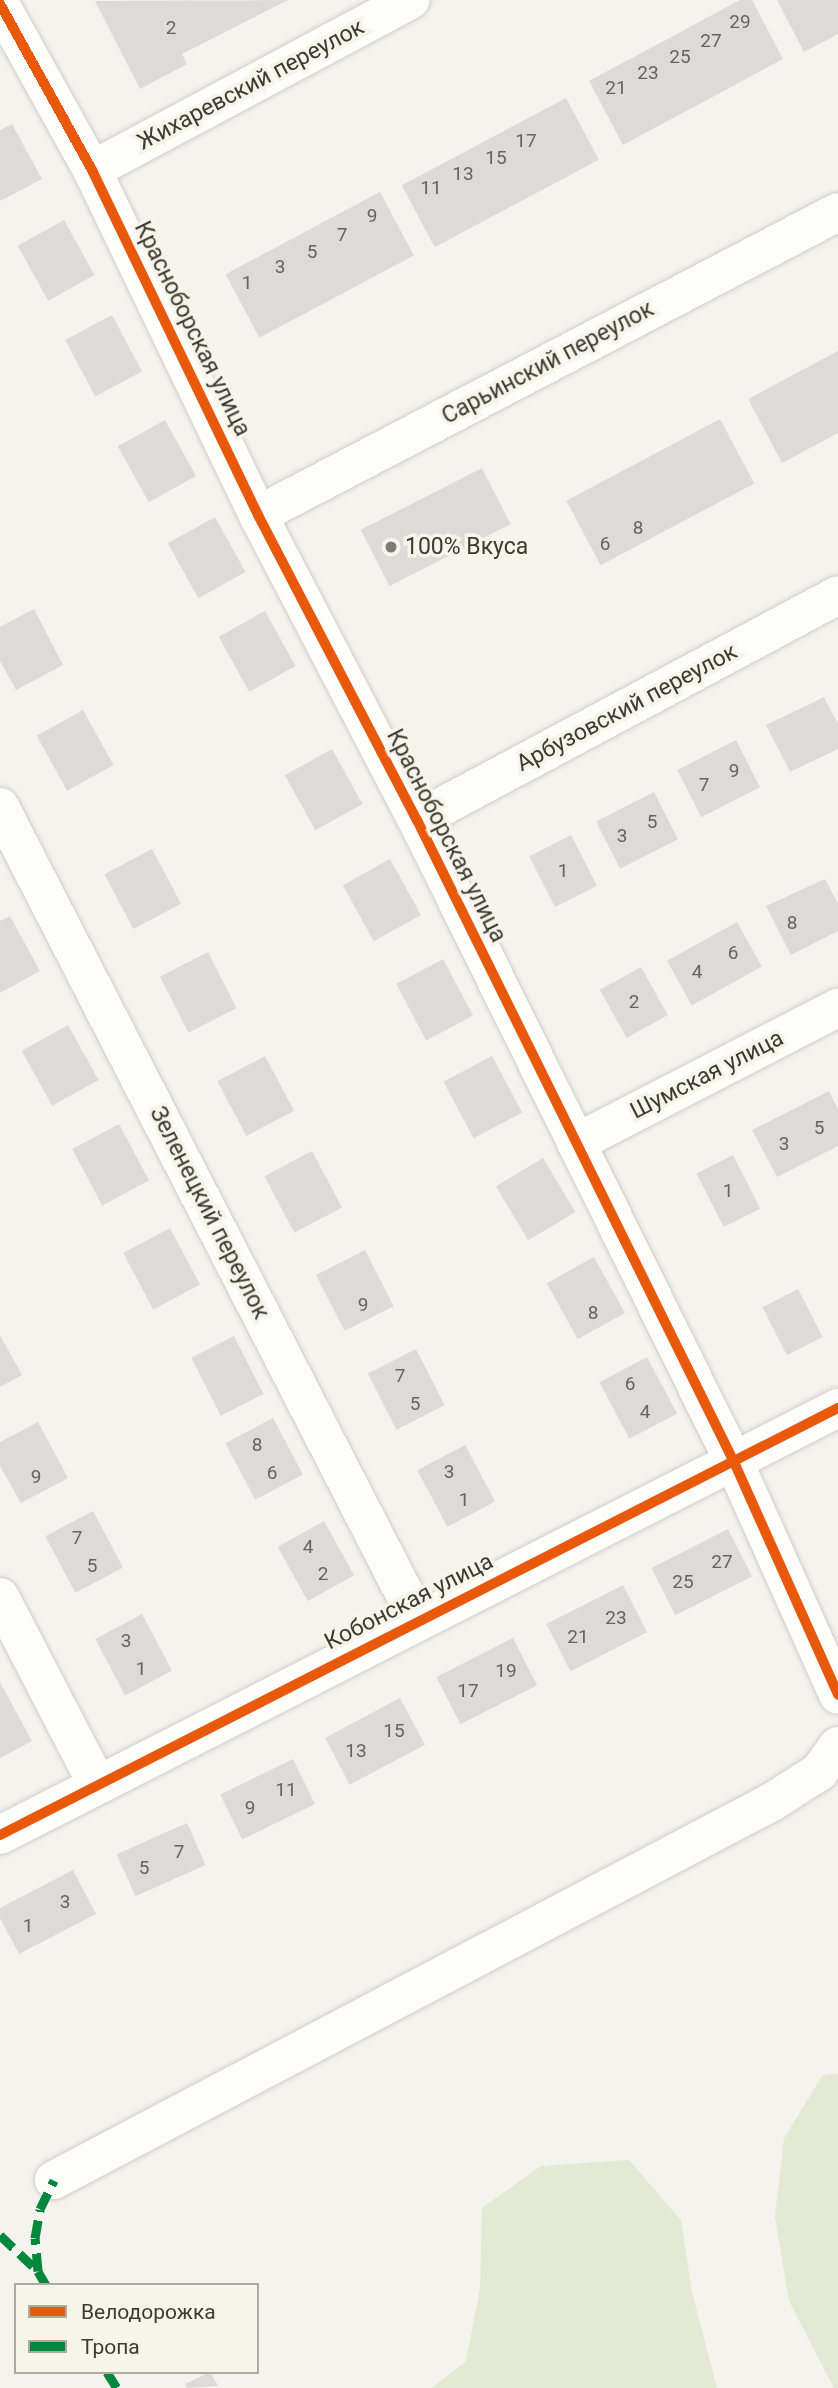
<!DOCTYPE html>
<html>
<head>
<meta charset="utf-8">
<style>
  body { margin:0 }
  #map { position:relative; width:838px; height:2388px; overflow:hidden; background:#f4f3ed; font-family:Roboto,sans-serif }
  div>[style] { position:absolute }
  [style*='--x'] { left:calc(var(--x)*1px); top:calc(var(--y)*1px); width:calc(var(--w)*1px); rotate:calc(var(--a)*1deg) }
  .green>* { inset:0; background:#e3e9d2 }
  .building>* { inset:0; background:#dddbda; transform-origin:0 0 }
  .roads { filter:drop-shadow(0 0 2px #cfcec9) drop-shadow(0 0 2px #cfcec9) }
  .minor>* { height:38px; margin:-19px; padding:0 19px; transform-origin:19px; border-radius:19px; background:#fdfdfc }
  .quiet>* { height:9px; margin-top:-4.5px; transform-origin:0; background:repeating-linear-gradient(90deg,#00873e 0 18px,transparent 0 27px) }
  .cycleway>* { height:10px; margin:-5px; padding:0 5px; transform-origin:5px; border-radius:5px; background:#e8590c }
  .dots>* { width:19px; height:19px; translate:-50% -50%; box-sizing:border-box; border:4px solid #f7f4ea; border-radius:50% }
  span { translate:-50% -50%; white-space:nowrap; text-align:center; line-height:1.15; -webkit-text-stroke:7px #f7f4ea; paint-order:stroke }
  .number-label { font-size:19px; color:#656461 }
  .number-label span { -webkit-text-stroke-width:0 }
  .street-label { font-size:23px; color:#3b3a36 }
  .poi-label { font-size:23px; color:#3b3a36 }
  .left { translate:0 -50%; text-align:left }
  .legend { position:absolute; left:14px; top:2283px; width:245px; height:91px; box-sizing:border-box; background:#f7f4ea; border:2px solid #acaaa2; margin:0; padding:9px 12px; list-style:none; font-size:21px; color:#3b3a36 }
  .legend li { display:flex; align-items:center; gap:14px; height:35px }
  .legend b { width:35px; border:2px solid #acaaa2 }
</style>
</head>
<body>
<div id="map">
  <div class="green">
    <i style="clip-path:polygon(838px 2074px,838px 2388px,834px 2388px,789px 2301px,775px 2217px,784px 2138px,823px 2075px)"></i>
    <i style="clip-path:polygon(629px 2160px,681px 2220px,692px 2292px,717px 2388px,432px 2388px,466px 2361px,480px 2289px,482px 2208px,541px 2166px)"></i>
  </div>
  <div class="building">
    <i style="clip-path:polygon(288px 0,182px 54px,187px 64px,140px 89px,95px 1px)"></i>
    <i style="clip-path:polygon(740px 0,752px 0,783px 59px,623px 145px,589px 81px)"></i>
    <i style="clip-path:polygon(777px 0,838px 0,838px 34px,804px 52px)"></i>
    <i style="left:566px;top:98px;width:70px;height:186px;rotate:62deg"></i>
    <i style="clip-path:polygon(12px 124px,42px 179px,0 201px,0 130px)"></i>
    <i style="left:380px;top:192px;width:72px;height:175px;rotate:62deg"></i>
    <i style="left:64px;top:220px;width:63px;height:53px;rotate:61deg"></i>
    <i style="left:112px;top:315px;width:64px;height:53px;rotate:62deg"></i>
    <i style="clip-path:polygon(838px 351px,838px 433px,782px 463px,748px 399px)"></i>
    <i style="left:720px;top:419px;width:73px;height:174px;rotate:62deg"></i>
    <i style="left:165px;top:420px;width:64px;height:54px;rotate:61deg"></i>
    <i style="left:482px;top:468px;width:63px;height:136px;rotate:63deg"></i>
    <i style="left:215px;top:517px;width:63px;height:54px;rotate:61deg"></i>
    <i style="clip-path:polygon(34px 609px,63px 665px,16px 690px,0 661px,0 627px)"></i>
    <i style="left:265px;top:611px;width:63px;height:53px;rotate:61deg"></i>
    <i style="clip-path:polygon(824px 697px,838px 724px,838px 749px,790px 772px,766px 725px)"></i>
    <i style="left:83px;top:710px;width:63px;height:53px;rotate:61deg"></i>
    <i style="left:736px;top:740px;width:53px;height:66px;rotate:63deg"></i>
    <i style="left:332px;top:749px;width:63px;height:54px;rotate:61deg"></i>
    <i style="left:654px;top:792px;width:53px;height:65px;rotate:63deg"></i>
    <i style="left:571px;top:835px;width:57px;height:47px;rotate:63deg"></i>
    <i style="left:152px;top:849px;width:62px;height:54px;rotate:62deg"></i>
    <i style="left:390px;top:859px;width:64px;height:54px;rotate:61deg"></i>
    <i style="clip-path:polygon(825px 879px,838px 904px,838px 931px,791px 955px,766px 906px)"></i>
    <i style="clip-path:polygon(10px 916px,40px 971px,0 993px,0 921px)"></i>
    <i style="left:737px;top:922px;width:51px;height:80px;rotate:61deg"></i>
    <i style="left:208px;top:952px;width:63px;height:54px;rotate:63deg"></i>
    <i style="left:443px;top:959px;width:64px;height:53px;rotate:62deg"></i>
    <i style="left:641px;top:967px;width:55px;height:47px;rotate:61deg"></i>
    <i style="left:68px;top:1025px;width:63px;height:53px;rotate:61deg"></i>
    <i style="left:265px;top:1056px;width:62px;height:54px;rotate:62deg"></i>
    <i style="left:492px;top:1056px;width:64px;height:55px;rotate:62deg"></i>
    <i style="clip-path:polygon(829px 1091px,838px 1109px,838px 1146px,777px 1177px,752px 1130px)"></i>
    <i style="left:119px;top:1124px;width:64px;height:53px;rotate:62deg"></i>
    <i style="left:312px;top:1151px;width:64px;height:54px;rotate:62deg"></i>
    <i style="left:733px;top:1155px;width:60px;height:41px;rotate:63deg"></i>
    <i style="left:543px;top:1158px;width:63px;height:55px;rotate:59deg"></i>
    <i style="left:170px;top:1228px;width:64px;height:53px;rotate:62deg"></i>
    <i style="left:365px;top:1250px;width:63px;height:55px;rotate:63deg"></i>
    <i style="left:594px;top:1257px;width:64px;height:54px;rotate:61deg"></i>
    <i style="left:798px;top:1289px;width:54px;height:40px;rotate:63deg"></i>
    <i style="clip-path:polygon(0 1335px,22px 1375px,0 1387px)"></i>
    <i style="left:234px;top:1336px;width:65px;height:48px;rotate:63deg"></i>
    <i style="left:416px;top:1349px;width:63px;height:54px;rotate:63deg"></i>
    <i style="left:647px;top:1357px;width:64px;height:54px;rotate:62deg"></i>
    <i style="left:273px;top:1418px;width:64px;height:54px;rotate:62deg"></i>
    <i style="clip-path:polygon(38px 1422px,68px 1478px,21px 1503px,0 1466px,0 1442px)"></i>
    <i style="left:465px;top:1445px;width:64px;height:54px;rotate:62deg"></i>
    <i style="left:93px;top:1511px;width:64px;height:54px;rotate:62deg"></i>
    <i style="left:324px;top:1521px;width:62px;height:53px;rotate:61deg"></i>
    <i style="left:728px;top:1529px;width:53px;height:86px;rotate:63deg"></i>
    <i style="left:623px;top:1585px;width:53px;height:86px;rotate:63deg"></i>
    <i style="left:142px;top:1614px;width:64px;height:53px;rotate:62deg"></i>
    <i style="left:513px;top:1638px;width:53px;height:86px;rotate:63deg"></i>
    <i style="clip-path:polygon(0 1682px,32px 1741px,0 1758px)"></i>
    <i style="left:400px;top:1698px;width:53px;height:85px;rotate:62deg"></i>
    <i style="left:293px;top:1759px;width:50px;height:81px;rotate:64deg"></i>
    <i style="left:187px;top:1823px;width:46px;height:77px;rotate:66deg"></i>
    <i style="clip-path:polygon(73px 1870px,96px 1914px,19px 1954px,0 1918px,0 1908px)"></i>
    <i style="clip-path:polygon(210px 2372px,218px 2386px,187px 2388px,185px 2384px)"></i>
  </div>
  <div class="roads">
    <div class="minor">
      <i style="--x:0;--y:4;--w:190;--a:61"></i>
      <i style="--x:92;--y:170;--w:383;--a:64.3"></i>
      <i style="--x:258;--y:515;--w:344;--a:62.5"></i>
      <i style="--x:417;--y:820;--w:716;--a:63.72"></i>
      <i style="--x:734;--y:1462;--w:255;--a:65.9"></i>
      <i style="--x:92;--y:170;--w:361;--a:-28.1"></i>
      <i style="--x:258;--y:515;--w:654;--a:-27.58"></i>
      <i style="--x:0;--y:807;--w:914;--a:62.79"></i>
      <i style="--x:417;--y:820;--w:477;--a:-28.1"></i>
      <i style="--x:576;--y:1143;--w:295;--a:-27.3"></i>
      <i style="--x:0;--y:1597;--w:211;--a:62.6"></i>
      <i style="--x:0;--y:1835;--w:941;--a:-27"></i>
      <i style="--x:54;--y:2180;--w:811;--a:-27.77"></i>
      <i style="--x:772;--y:1802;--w:56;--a:-32.6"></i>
      <i style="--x:819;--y:1772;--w:32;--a:-54"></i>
    </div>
  </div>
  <div class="quiet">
    <i style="--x:0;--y:2235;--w:52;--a:43.5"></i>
    <i style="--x:46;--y:2285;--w:16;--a:-120"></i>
    <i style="--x:38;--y:2271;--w:33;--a:-95"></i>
    <i style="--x:35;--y:2238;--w:29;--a:-80"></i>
    <i style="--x:40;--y:2209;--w:32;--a:-64"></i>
    <i style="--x:107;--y:2372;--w:19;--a:58"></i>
  </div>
  <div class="cycleway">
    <i style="--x:0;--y:4;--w:190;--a:61"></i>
    <i style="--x:92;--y:170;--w:383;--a:64.3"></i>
    <i style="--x:258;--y:515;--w:344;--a:62.5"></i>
    <i style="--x:417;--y:820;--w:716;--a:63.72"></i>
    <i style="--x:734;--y:1462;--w:255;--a:65.9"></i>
    <i style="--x:0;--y:1835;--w:941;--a:-27"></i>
  </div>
  <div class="dots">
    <i style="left:391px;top:547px;background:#7c7b76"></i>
  </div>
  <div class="number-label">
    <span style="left:740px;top:22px">29</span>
    <span style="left:171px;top:28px">2</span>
    <span style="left:711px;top:41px">27</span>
    <span style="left:680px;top:57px">25</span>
    <span style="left:648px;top:73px">23</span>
    <span style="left:616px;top:88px">21</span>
    <span style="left:526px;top:141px">17</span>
    <span style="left:496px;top:158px">15</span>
    <span style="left:463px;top:174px">13</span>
    <span style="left:431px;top:188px">11</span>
    <span style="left:372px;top:216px">9</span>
    <span style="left:342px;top:235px">7</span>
    <span style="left:312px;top:252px">5</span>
    <span style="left:280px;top:267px">3</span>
    <span style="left:247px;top:283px">1</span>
    <span style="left:638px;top:528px">8</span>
    <span style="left:605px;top:544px">6</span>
    <span style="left:734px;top:771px">9</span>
    <span style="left:704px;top:785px">7</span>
    <span style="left:652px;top:822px">5</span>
    <span style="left:622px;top:836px">3</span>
    <span style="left:563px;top:871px">1</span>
    <span style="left:792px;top:923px">8</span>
    <span style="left:733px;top:953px">6</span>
    <span style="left:697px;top:972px">4</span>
    <span style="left:634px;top:1002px">2</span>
    <span style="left:819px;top:1128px">5</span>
    <span style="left:784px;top:1144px">3</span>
    <span style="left:728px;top:1191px">1</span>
    <span style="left:363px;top:1305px">9</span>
    <span style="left:593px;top:1313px">8</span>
    <span style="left:400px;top:1376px">7</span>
    <span style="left:630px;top:1384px">6</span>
    <span style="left:415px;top:1404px">5</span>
    <span style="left:645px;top:1412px">4</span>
    <span style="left:257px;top:1445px">8</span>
    <span style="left:449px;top:1472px">3</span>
    <span style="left:272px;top:1473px">6</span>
    <span style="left:36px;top:1477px">9</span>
    <span style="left:464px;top:1500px">1</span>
    <span style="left:77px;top:1538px">7</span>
    <span style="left:308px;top:1547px">4</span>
    <span style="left:722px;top:1562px">27</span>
    <span style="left:92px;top:1566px">5</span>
    <span style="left:323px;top:1574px">2</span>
    <span style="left:683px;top:1582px">25</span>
    <span style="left:616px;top:1618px">23</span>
    <span style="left:578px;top:1637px">21</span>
    <span style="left:126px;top:1641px">3</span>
    <span style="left:141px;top:1669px">1</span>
    <span style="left:506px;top:1671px">19</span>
    <span style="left:468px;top:1691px">17</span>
    <span style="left:394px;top:1731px">15</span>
    <span style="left:356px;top:1751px">13</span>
    <span style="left:286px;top:1790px">11</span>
    <span style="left:250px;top:1808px">9</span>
    <span style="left:179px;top:1852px">7</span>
    <span style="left:144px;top:1868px">5</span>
    <span style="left:65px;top:1902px">3</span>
    <span style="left:28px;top:1926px">1</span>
  </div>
  <div class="street-label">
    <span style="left:251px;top:85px;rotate:-28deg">Жихаревский переулок</span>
    <span style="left:192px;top:329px;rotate:64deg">Красноборская улица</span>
    <span style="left:548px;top:363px;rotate:-28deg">Сарьинский переулок</span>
    <span style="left:627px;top:708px;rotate:-28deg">Арбузовский переулок</span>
    <span style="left:446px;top:836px;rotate:63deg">Красноборская улица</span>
    <span style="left:707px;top:1075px;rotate:-27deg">Шумская улица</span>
    <span style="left:209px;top:1213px;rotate:63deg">Зеленецкий переулок</span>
    <span style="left:409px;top:1602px;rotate:-27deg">Кобонская улица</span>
  </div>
  <div class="poi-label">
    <span class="left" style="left:405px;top:547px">100% Вкуса</span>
  </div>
  <ul class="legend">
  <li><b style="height:9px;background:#e8590c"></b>Велодорожка</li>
  <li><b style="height:9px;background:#00873e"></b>Тропа</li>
  </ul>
</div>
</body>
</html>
